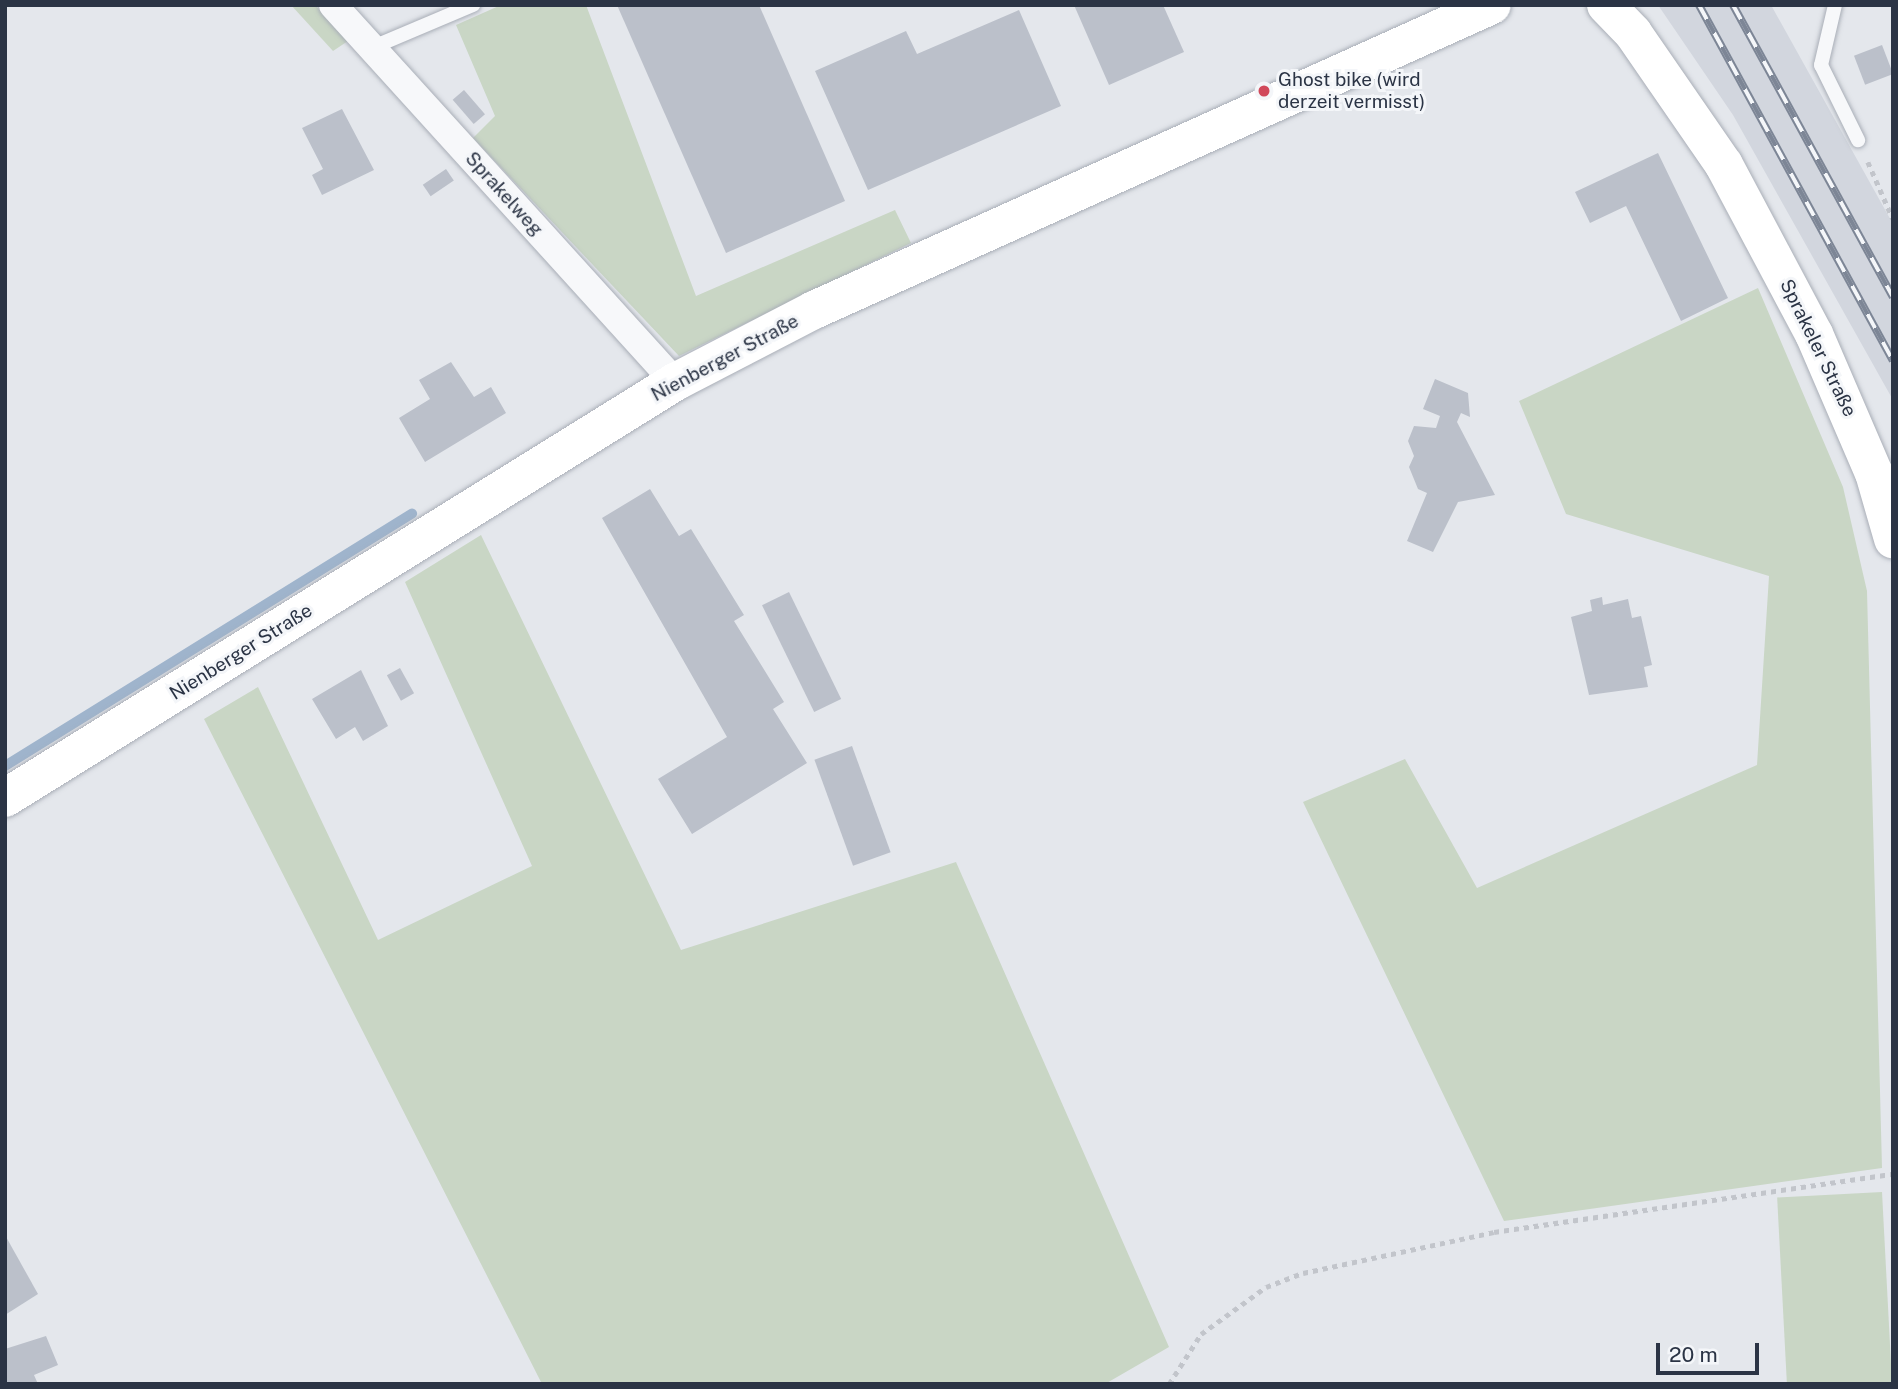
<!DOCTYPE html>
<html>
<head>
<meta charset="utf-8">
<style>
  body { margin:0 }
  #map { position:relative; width:1898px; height:1389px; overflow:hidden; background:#e4e7ec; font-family:"Public Sans",sans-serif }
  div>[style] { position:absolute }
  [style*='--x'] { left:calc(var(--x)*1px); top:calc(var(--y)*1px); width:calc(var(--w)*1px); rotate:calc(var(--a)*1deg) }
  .built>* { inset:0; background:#d2d6de }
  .green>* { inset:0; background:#c9d6c5; transform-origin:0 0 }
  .stream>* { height:10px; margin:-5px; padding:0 5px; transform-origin:5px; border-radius:5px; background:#9fb4cc }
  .building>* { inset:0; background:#bbc0ca; transform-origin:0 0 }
  .path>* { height:4.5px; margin-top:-2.25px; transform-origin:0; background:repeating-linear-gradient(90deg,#c2c5cb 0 5px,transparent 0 10px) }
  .roads { filter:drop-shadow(0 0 2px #a9aeb7) drop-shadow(0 0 2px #a9aeb7) }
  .lane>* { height:14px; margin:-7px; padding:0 7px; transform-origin:7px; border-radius:7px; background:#f7f8fa }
  .street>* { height:28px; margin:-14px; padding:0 14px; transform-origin:14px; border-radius:14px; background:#f7f8fa }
  .secondary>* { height:38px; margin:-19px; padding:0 19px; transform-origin:19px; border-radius:19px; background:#fff }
  .rail>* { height:8px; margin-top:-4px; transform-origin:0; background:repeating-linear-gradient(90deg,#f4f6f9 0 16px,#7d8696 0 32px); box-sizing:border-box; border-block:2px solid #7d8696 }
  .dots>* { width:19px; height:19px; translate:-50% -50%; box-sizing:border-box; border:4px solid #f4f6f9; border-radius:50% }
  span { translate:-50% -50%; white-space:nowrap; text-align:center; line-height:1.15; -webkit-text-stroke:6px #f4f6f9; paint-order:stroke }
  .poi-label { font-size:19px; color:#2b3445 }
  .left { translate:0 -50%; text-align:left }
  .street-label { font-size:19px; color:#2b3445 }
  .frame { position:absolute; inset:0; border:7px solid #2b3445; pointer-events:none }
  .scale { position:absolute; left:1656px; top:1343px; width:103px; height:32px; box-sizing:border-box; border:4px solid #2b3445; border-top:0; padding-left:9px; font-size:21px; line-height:24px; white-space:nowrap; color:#2b3445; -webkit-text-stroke:5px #f4f6f9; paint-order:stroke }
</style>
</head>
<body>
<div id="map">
  <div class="built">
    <i style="clip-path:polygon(1658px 5px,1771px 5px,1893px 224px,1893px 400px,1733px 115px)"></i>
  </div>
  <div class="green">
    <i style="clip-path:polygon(291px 5px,315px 5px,348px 41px,333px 51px)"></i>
    <i style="clip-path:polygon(501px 5px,586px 5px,696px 296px,895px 210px,911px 243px,679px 356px,473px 138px,495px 116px,456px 25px)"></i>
    <i style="clip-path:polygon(1758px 288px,1843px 487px,1867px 591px,1882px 1168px,1504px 1221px,1303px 802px,1405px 759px,1477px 888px,1757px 765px,1769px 576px,1566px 514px,1519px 401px)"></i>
    <i style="clip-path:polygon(481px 535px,681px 950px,956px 862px,1169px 1347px,1105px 1384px,542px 1384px,204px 719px,258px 687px,378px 940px,532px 866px,405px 582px)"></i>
    <i style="left:1882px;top:1192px;width:192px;height:105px;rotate:87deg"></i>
  </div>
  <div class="stream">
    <i style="--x:5;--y:766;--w:479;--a:-31.8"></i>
  </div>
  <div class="building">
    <i style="clip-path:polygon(617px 5px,759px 5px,845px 201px,726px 253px)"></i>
    <i style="clip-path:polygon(1074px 5px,1163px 5px,1184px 52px,1109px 85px)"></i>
    <i style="clip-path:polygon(1019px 10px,1061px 106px,868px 190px,815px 71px,906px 31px,917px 54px)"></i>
    <i style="left:1882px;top:45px;width:31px;height:30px;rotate:69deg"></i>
    <i style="left:464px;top:90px;width:32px;height:15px;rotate:49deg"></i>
    <i style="clip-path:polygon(342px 109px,374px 170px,322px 195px,312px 175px,323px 169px,302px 128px)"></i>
    <i style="clip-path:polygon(1658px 153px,1728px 298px,1681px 321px,1626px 206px,1590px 223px,1575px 192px)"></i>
    <i style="left:446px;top:169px;width:14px;height:28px;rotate:56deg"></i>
    <i style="clip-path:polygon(451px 362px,474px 397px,491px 387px,506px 413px,425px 462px,399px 418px,430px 399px,419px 380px)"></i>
    <i style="clip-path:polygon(1435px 379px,1468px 393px,1470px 417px,1461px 413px,1457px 422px,1495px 495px,1458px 502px,1433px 552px,1407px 541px,1427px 493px,1418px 489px,1409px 467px,1414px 456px,1408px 441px,1414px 426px,1436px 428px,1440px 416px,1423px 409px)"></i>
    <i style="clip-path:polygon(650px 489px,679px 536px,691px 529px,744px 615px,734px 621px,784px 702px,773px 709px,807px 763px,692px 834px,658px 779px,727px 737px,602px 518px)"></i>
    <i style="left:789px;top:592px;width:119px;height:30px;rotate:64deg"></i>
    <i style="clip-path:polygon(1602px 597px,1603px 605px,1628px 599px,1632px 618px,1641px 616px,1652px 665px,1644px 667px,1648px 687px,1589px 695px,1571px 617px,1592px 611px,1590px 600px)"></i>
    <i style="left:400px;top:668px;width:29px;height:15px;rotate:61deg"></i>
    <i style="clip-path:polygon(361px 670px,388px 726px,363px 741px,355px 727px,336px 739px,312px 699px)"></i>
    <i style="left:852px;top:746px;width:113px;height:40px;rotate:70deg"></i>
    <i style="clip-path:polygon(5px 1235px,38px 1294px,5px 1315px)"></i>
    <i style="clip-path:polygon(46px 1336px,58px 1365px,34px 1375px,38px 1384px,5px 1384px,5px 1349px)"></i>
  </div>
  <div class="path">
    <i style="--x:1868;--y:162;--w:62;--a:66.3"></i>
    <i style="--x:1169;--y:1384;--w:59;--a:-57.4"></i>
    <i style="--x:1201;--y:1334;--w:80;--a:-35.9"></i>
    <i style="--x:1266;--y:1287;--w:40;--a:-21"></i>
    <i style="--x:1303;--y:1273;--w:195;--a:-12.1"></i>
    <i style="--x:1494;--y:1232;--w:403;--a:-8.3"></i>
  </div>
  <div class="roads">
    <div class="lane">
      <i style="--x:1835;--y:5;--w:62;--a:103.1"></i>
      <i style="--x:1821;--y:65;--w:84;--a:63.7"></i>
      <i style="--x:371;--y:48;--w:111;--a:-22.9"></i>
    </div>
    <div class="street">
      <i style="--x:333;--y:5;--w:509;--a:47.79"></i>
    </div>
    <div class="secondary">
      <i style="--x:1606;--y:5;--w:39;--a:46"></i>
      <i style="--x:1633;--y:33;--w:160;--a:55.4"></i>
      <i style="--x:1724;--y:165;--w:191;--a:62"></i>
      <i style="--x:1814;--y:334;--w:151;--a:66.7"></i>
      <i style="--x:1874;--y:473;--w:69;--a:73.9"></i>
      <i style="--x:5;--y:798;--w:789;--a:-31.84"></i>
      <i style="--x:675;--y:382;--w:157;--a:-27.4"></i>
      <i style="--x:814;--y:310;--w:743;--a:-24.22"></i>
    </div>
  </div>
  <div class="rail">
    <i style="--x:1699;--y:5;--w:405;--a:61.4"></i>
    <i style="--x:1733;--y:5;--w:333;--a:61.3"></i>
  </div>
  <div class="dots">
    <i style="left:1264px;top:91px;background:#d1495b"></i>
  </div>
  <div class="poi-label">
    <span class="left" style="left:1278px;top:91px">Ghost bike (wird<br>derzeit vermisst)</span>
  </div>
  <div class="street-label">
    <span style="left:504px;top:194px;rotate:48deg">Sprakelweg</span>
    <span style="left:1818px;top:348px;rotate:64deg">Sprakeler Straße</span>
    <span style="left:725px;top:358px;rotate:-28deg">Nienberger Straße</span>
    <span style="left:241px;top:652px;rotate:-32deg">Nienberger Straße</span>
  </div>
  <div class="frame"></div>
  <div class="scale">20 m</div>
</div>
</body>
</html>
